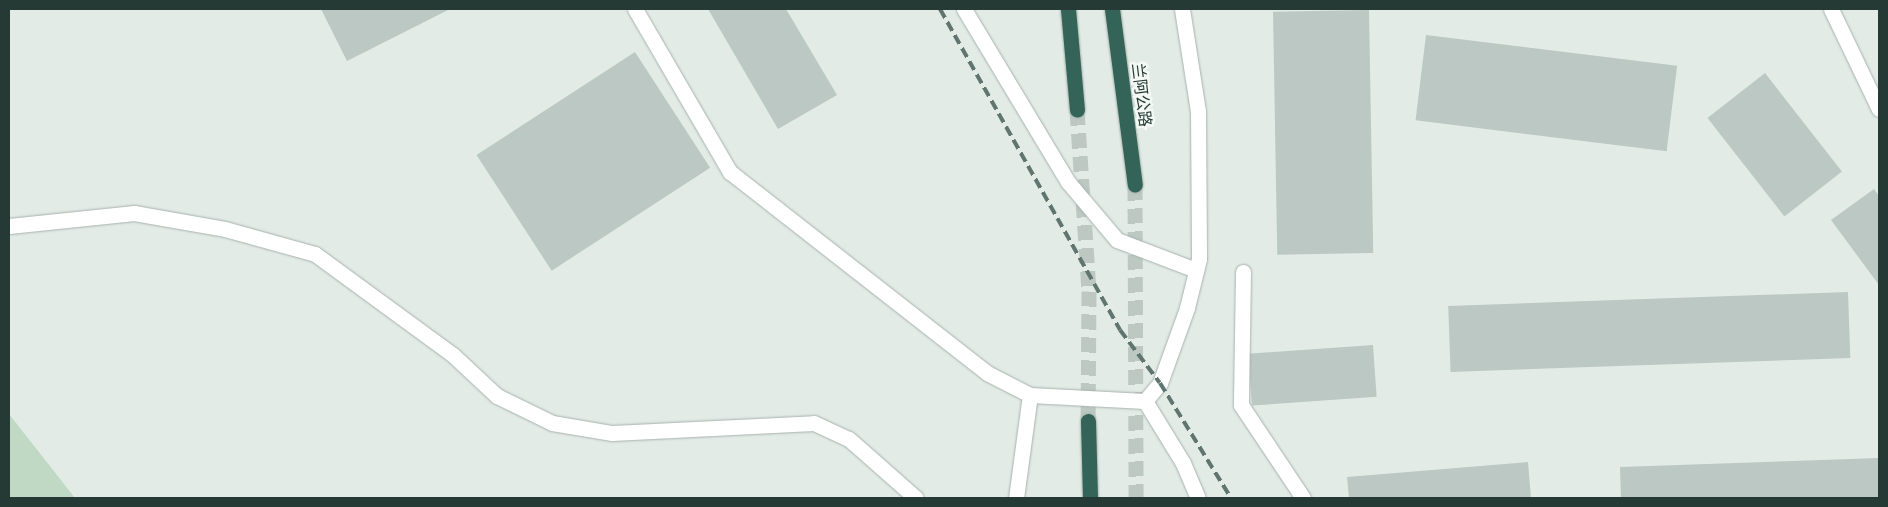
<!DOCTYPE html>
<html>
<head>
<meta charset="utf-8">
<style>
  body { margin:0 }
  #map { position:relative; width:1888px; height:507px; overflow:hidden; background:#e3ebe7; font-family:"DM Sans","Noto Sans SC",sans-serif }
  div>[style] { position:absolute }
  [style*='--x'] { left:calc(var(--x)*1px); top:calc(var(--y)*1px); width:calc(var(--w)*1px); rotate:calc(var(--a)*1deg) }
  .green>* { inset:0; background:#bfd9c5 }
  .building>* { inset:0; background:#bcc8c3; transform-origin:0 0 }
  .highway-tunnel>* { height:15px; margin-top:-7.5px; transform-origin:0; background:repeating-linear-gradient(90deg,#bdc8c3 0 15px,transparent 0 23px) }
  .roads { filter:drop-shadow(0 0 1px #a6b2ae) drop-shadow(0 0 1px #a6b2ae) }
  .minor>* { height:15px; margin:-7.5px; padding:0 7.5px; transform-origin:7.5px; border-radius:7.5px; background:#fff }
  .highway>* { height:15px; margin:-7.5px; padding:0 7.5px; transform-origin:7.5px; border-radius:7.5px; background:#346357 }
  .rail>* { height:4px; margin-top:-2px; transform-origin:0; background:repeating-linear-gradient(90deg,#60756f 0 10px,transparent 0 15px) }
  span { translate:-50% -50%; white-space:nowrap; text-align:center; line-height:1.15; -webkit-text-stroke:5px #f3f8f5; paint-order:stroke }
  .street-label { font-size:16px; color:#253a34 }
  .frame { position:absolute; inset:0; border:10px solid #253a34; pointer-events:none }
</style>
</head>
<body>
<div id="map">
  <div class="green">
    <i style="clip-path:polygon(9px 414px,75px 498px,9px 498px)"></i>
  </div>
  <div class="building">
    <i style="clip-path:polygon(321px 9px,450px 9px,347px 61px)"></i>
    <i style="clip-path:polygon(708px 9px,786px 9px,837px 95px,778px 129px)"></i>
    <i style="left:1369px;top:10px;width:243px;height:96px;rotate:89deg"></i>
    <i style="left:1426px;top:35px;width:253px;height:86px;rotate:7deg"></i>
    <i style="left:635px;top:52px;width:138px;height:189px;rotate:57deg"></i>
    <i style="left:1765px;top:73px;width:125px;height:73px;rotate:52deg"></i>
    <i style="clip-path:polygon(1874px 189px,1879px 196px,1879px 285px,1831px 220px)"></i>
    <i style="left:1848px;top:292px;width:66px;height:400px;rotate:88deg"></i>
    <i style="left:1373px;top:345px;width:52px;height:125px;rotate:86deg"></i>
    <i style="clip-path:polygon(1879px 458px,1879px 498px,1621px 498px,1620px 467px)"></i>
    <i style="clip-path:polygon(1528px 462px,1531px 498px,1349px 498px,1347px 477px)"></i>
  </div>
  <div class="highway-tunnel">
    <i style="--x:1077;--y:110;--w:181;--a:86.2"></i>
    <i style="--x:1089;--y:291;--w:130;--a:90.4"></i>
    <i style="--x:1135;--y:185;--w:313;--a:89.8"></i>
  </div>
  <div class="roads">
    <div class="minor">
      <i style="--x:635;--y:9;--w:189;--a:59.8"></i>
      <i style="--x:730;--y:172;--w:326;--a:38"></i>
      <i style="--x:987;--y:373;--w:48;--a:27.1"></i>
      <i style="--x:1030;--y:395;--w:115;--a:3"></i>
      <i style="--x:964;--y:9;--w:202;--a:59"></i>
      <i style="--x:1068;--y:182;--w:76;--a:49.8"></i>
      <i style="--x:1117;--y:240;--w:85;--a:20.8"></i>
      <i style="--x:1182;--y:9;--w:103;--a:81.1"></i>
      <i style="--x:1198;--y:111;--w:148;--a:89.6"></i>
      <i style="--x:1199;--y:259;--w:50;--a:103.8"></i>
      <i style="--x:1187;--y:308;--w:80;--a:109.8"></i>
      <i style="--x:1160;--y:383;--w:23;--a:130"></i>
      <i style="--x:1145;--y:401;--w:73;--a:58.5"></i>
      <i style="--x:1183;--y:463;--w:38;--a:67"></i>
      <i style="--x:1831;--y:9;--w:111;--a:64.4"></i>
      <i style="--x:9;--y:226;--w:126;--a:-5.9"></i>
      <i style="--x:134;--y:213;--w:92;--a:10"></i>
      <i style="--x:225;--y:229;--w:93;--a:15.5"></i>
      <i style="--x:315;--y:254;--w:171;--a:36.2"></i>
      <i style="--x:453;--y:355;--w:60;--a:43"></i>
      <i style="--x:497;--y:396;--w:61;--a:26.1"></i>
      <i style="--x:552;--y:423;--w:61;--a:9.5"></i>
      <i style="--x:612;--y:433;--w:202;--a:-2.8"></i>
      <i style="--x:814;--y:423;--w:38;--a:25"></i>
      <i style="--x:849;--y:439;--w:89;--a:41.4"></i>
      <i style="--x:1243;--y:272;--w:133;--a:90.9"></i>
      <i style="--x:1241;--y:405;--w:112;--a:56.3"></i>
      <i style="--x:1016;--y:498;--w:104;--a:-82.3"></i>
    </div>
    <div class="highway">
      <i style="--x:1068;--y:9;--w:101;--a:84.9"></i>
      <i style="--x:1112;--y:9;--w:177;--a:82.6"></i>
      <i style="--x:1088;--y:421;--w:77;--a:88.5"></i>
    </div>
  </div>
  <div class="rail">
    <i style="--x:940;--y:9;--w:368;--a:60.7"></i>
    <i style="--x:1120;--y:330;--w:66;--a:53"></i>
    <i style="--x:1160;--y:383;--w:135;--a:58.3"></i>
  </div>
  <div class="street-label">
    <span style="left:1141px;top:95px;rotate:83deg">兰阿公路</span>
  </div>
  <div class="frame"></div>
</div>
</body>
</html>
